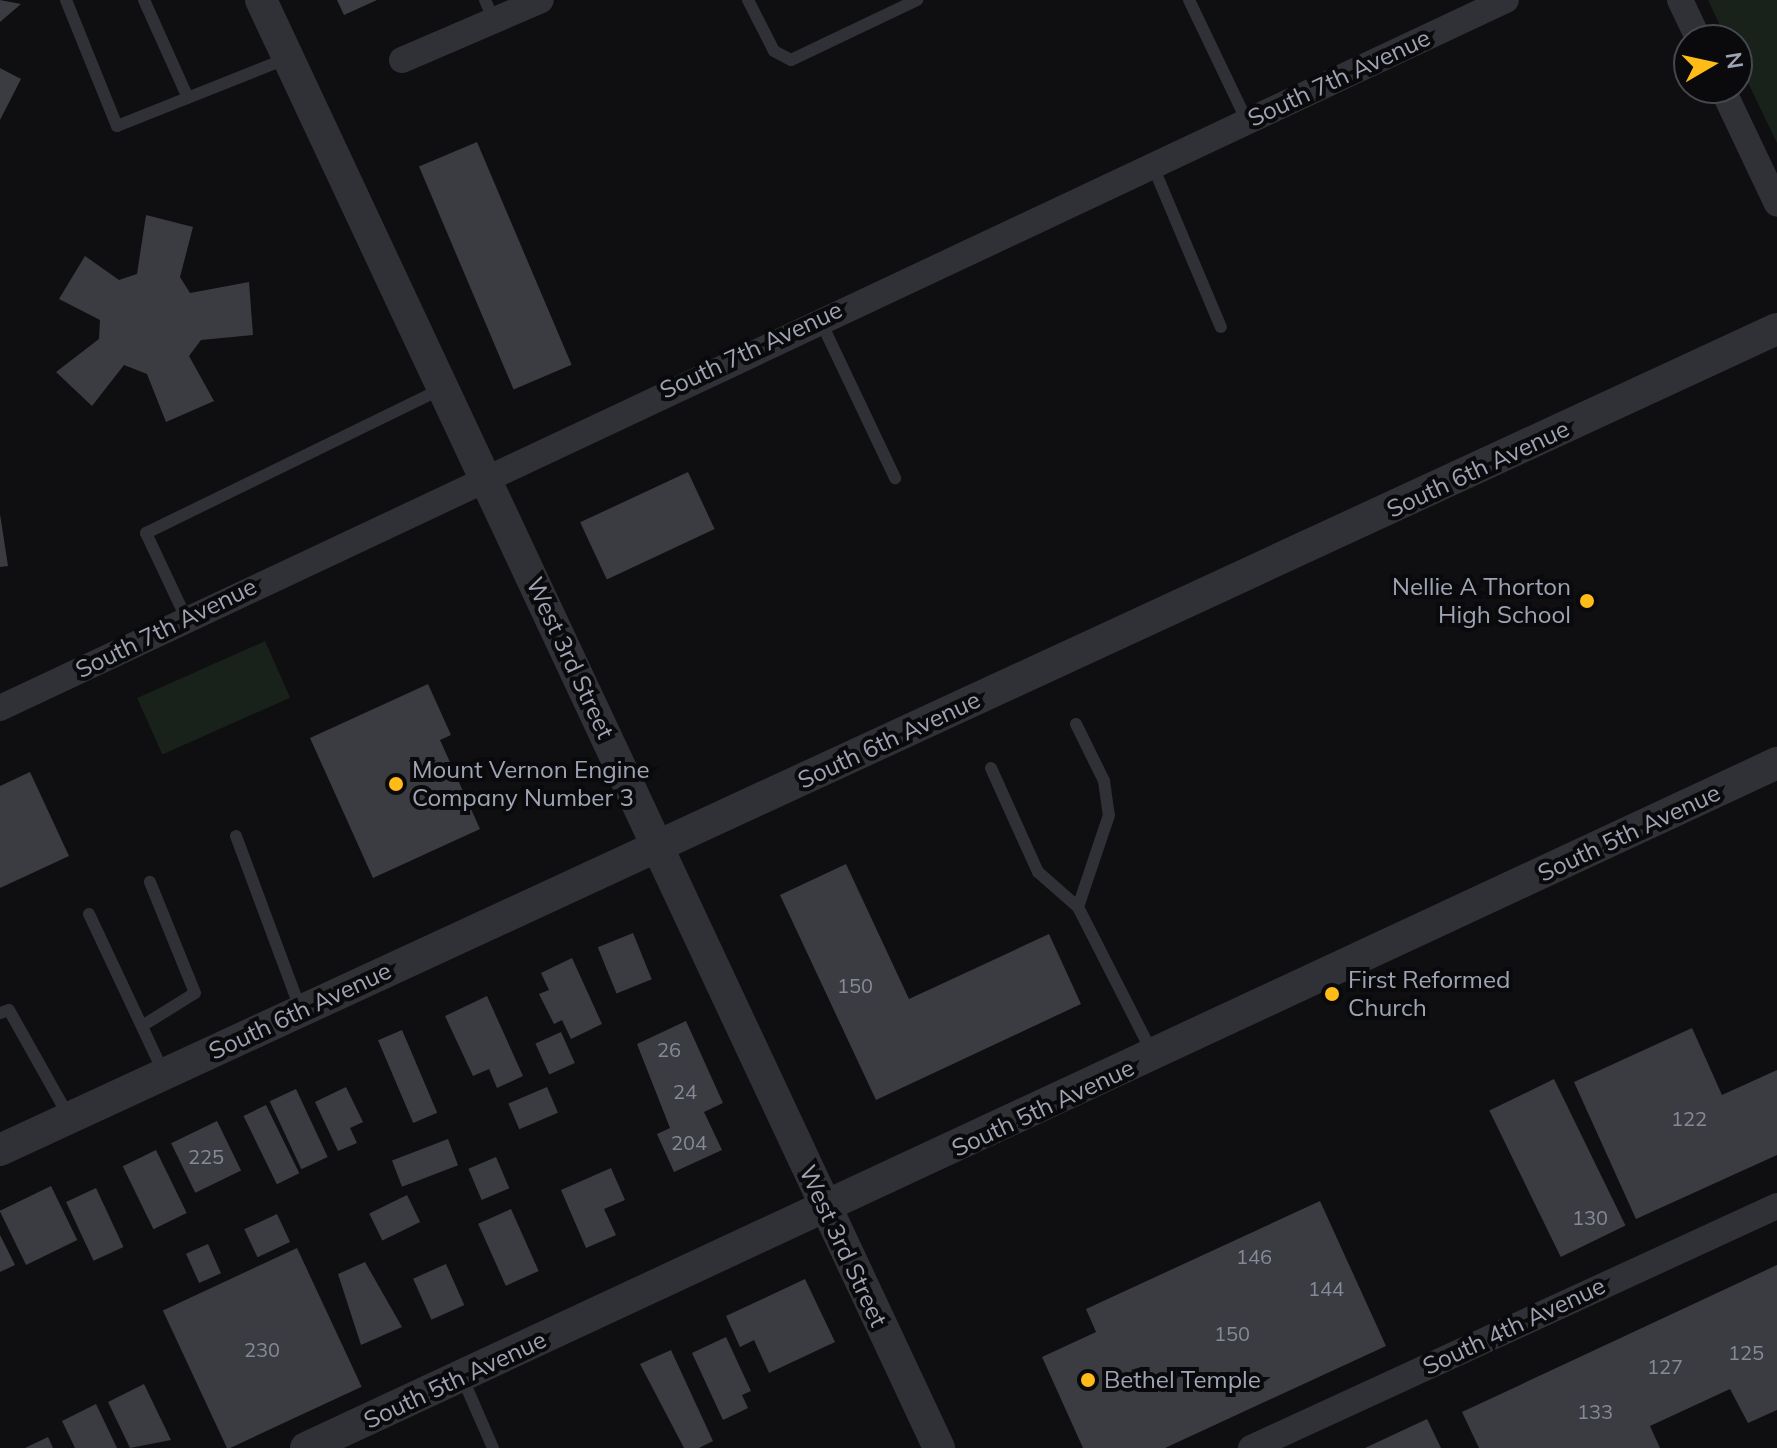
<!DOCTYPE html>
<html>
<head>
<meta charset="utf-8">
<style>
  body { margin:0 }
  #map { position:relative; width:1777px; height:1448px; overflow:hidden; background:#0f0f11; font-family:Mulish,sans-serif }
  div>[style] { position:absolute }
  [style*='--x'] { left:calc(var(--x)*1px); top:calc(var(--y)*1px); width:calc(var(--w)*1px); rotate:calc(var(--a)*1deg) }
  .green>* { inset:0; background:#19211b; transform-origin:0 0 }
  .building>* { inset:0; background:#3b3c42; transform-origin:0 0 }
  .service>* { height:12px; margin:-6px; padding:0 6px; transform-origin:6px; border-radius:6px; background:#303136 }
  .minor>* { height:26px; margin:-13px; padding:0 13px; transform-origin:13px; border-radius:13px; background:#303136 }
  .tertiary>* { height:32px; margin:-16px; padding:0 16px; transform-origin:16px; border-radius:16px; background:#303136 }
  .dots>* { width:22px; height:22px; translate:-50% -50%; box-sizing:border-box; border:4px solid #0a0a0c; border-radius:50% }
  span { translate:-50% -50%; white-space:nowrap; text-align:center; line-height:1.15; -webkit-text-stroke:8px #0a0a0c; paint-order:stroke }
  .number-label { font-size:20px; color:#868a98 }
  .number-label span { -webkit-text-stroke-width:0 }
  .street-label { font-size:24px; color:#9fa4b4 }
  .poi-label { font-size:24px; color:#9fa4b4 }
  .right { translate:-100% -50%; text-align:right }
  .left { translate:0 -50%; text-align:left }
  .north { position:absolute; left:1673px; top:24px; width:80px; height:80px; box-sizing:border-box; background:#0a0a0c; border:2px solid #46484f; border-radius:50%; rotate:81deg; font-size:22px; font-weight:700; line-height:32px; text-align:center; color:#9fa4b4 }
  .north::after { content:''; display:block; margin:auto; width:28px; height:36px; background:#ffbc19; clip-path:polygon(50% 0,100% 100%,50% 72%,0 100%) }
</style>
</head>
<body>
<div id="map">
  <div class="green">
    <i style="clip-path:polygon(1708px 0,1777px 0,1777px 143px,1737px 60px,1737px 40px,1727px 40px)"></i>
    <i style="left:265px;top:641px;width:62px;height:140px;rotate:66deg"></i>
  </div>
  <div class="building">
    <i style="clip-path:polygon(0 0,21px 4px,0 22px)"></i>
    <i style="clip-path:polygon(337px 0,377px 0,344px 15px)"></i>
    <i style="clip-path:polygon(0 68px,21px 79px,0 120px)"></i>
    <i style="left:477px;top:142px;width:242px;height:63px;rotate:67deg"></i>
    <i style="clip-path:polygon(146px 215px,193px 227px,180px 277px,190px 293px,249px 282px,253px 335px,201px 340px,189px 356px,214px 401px,166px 422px,147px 374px,124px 365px,92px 406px,56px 372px,99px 339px,100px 320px,59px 299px,85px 256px,119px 280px,137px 274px)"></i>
    <i style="left:688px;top:472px;width:63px;height:119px;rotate:65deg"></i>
    <i style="clip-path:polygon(0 514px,8px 566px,0 567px)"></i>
    <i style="clip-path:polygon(428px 684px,451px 735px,440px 740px,480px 829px,373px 878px,310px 738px)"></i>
    <i style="clip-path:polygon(30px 772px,69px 856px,0 888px,0 786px)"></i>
    <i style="clip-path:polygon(846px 864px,909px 999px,1049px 934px,1081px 1004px,876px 1100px,780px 895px)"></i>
    <i style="left:633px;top:933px;width:50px;height:38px;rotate:68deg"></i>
    <i style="clip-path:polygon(572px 958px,602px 1024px,571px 1039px,562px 1020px,554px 1024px,539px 994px,549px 990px,541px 973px)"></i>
    <i style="clip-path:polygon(487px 996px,523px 1076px,497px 1088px,489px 1069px,473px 1076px,445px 1016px)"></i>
    <i style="clip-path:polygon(686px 1021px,723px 1103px,704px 1112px,722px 1150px,674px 1172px,657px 1134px,670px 1128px,637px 1044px)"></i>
    <i style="clip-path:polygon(1692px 1028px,1722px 1095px,1777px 1070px,1777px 1155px,1636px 1219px,1574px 1082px)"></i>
    <i style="left:402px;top:1030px;width:90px;height:26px;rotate:67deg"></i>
    <i style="left:561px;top:1032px;width:34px;height:28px;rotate:66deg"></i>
    <i style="left:1554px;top:1079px;width:163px;height:72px;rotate:64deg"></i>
    <i style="clip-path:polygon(346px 1087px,363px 1122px,350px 1128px,357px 1143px,338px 1151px,315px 1102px)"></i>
    <i style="left:547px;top:1087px;width:28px;height:42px;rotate:67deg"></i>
    <i style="left:296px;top:1089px;width:75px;height:29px;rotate:65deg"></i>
    <i style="left:266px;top:1105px;width:76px;height:25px;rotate:64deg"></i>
    <i style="left:217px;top:1121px;width:55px;height:51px;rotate:64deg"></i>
    <i style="left:448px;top:1139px;width:28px;height:60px;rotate:69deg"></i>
    <i style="left:156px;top:1150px;width:70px;height:37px;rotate:64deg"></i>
    <i style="left:496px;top:1157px;width:34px;height:30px;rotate:67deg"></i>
    <i style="clip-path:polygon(611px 1168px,625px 1200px,604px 1209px,616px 1235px,586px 1248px,561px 1190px)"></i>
    <i style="left:51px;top:1186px;width:60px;height:57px;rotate:64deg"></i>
    <i style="left:96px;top:1188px;width:65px;height:33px;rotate:65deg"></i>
    <i style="left:407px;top:1195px;width:30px;height:42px;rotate:64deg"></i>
    <i style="clip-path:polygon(1320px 1201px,1386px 1346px,1165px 1448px,1083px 1448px,1042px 1357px,1096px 1332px,1086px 1309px)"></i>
    <i style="left:511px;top:1209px;width:68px;height:36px;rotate:66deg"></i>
    <i style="left:277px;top:1214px;width:31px;height:36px;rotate:65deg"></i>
    <i style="clip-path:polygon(0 1235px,15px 1265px,0 1272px)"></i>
    <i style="left:208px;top:1244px;width:32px;height:24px;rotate:66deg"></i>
    <i style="left:297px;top:1248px;width:153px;height:148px;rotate:65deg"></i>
    <i style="clip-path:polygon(365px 1262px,402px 1327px,361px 1345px,338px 1274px)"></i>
    <i style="left:446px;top:1264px;width:45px;height:36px;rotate:66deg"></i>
    <i style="clip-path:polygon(1777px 1265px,1777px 1410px,1748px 1423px,1730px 1389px,1650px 1426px,1660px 1448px,1479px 1448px,1462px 1412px)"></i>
    <i style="clip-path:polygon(805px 1279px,835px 1342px,769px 1373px,754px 1340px,740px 1347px,726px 1316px)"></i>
    <i style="clip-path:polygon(726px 1337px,751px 1391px,742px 1395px,748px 1408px,723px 1420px,692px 1353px)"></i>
    <i style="clip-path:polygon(671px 1350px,713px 1441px,699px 1448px,684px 1448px,640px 1364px)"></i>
    <i style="clip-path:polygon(144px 1384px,171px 1440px,130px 1448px,108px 1402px)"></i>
    <i style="clip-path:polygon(96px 1404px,117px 1448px,75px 1448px,62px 1421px)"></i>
    <i style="clip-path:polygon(1427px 1419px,1441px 1448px,1365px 1448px)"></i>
    <i style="clip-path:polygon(48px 1437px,53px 1448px,25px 1448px)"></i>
  </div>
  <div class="service">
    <i style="--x:66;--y:0;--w:136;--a:68"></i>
    <i style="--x:117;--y:126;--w:184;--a:-21.7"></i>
    <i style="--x:144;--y:0;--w:107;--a:65.8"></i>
    <i style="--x:485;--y:0;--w:22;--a:66"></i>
    <i style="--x:748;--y:0;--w:57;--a:63"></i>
    <i style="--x:774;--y:51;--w:19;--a:28"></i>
    <i style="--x:791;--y:60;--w:140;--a:-25.5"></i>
    <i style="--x:1189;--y:0;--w:134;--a:64.4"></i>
    <i style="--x:1152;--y:164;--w:177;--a:67.1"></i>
    <i style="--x:821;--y:322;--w:173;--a:64.6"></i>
    <i style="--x:186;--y:618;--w:94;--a:-115.2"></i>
    <i style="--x:146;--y:533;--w:331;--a:-26"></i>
    <i style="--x:1076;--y:724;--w:64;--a:63.8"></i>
    <i style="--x:1104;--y:781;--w:34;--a:82"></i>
    <i style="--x:1109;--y:815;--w:97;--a:108.6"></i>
    <i style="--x:991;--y:768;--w:114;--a:65.7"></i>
    <i style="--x:1038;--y:872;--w:53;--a:41.2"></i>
    <i style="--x:1078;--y:907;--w:165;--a:63"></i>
    <i style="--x:236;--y:836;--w:184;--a:69.6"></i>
    <i style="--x:89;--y:914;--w:174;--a:64.8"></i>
    <i style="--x:0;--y:1013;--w:9;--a:-18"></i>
    <i style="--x:9;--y:1010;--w:123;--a:60.7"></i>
    <i style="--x:142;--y:1026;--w:62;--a:-31.9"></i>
    <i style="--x:195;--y:993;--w:120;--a:-112.1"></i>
    <i style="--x:462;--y:1377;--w:77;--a:66.4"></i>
  </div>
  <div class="minor">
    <i style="--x:1680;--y:0;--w:44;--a:64.6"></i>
    <i style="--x:402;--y:60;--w:151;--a:-23.3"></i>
    <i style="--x:1722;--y:88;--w:128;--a:64.6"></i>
    <i style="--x:0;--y:708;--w:1664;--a:-25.18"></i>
    <i style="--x:1251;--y:1448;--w:579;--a:-24.71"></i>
  </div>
  <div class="tertiary">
    <i style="--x:261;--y:0;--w:1599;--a:64.91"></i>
    <i style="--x:0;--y:1150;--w:1957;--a:-24.8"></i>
    <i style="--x:306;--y:1448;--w:1623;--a:-24.97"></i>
  </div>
  <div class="dots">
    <i style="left:1587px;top:601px;background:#ffbc19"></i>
    <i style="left:396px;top:784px;background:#ffbc19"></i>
    <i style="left:1332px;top:994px;background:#ffbc19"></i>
    <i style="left:1088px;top:1380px;background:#ffbc19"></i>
  </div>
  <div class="number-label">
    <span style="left:855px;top:985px">150</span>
    <span style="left:669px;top:1049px">26</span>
    <span style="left:685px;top:1091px">24</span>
    <span style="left:1689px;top:1118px">122</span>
    <span style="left:689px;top:1142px">204</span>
    <span style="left:206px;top:1156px">225</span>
    <span style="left:1590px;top:1217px">130</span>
    <span style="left:1254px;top:1256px">146</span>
    <span style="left:1326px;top:1288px">144</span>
    <span style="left:1232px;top:1333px">150</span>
    <span style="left:262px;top:1349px">230</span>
    <span style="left:1746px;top:1352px">125</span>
    <span style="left:1665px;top:1366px">127</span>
    <span style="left:1595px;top:1411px">133</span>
  </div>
  <div class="street-label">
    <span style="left:1339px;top:78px;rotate:-25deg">South 7th Avenue</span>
    <span style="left:751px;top:350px;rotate:-25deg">South 7th Avenue</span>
    <span style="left:1478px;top:469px;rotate:-25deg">South 6th Avenue</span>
    <span style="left:166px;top:628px;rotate:-26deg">South 7th Avenue</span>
    <span style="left:570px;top:658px;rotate:65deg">West 3rd Street</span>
    <span style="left:889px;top:740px;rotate:-25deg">South 6th Avenue</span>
    <span style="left:1629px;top:833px;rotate:-25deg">South 5th Avenue</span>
    <span style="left:300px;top:1011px;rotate:-25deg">South 6th Avenue</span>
    <span style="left:1043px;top:1108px;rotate:-25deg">South 5th Avenue</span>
    <span style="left:843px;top:1246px;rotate:65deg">West 3rd Street</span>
    <span style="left:1514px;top:1326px;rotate:-25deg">South 4th Avenue</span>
    <span style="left:455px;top:1380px;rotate:-25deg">South 5th Avenue</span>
  </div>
  <div class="poi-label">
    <span class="right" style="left:1571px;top:601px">Nellie A Thorton<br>High School</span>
    <span class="left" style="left:412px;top:784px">Mount Vernon Engine<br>Company Number 3</span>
    <span class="left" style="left:1348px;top:994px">First Reformed<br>Church</span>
    <span class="left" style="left:1104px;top:1380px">Bethel Temple</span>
  </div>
  <div class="north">N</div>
</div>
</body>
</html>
